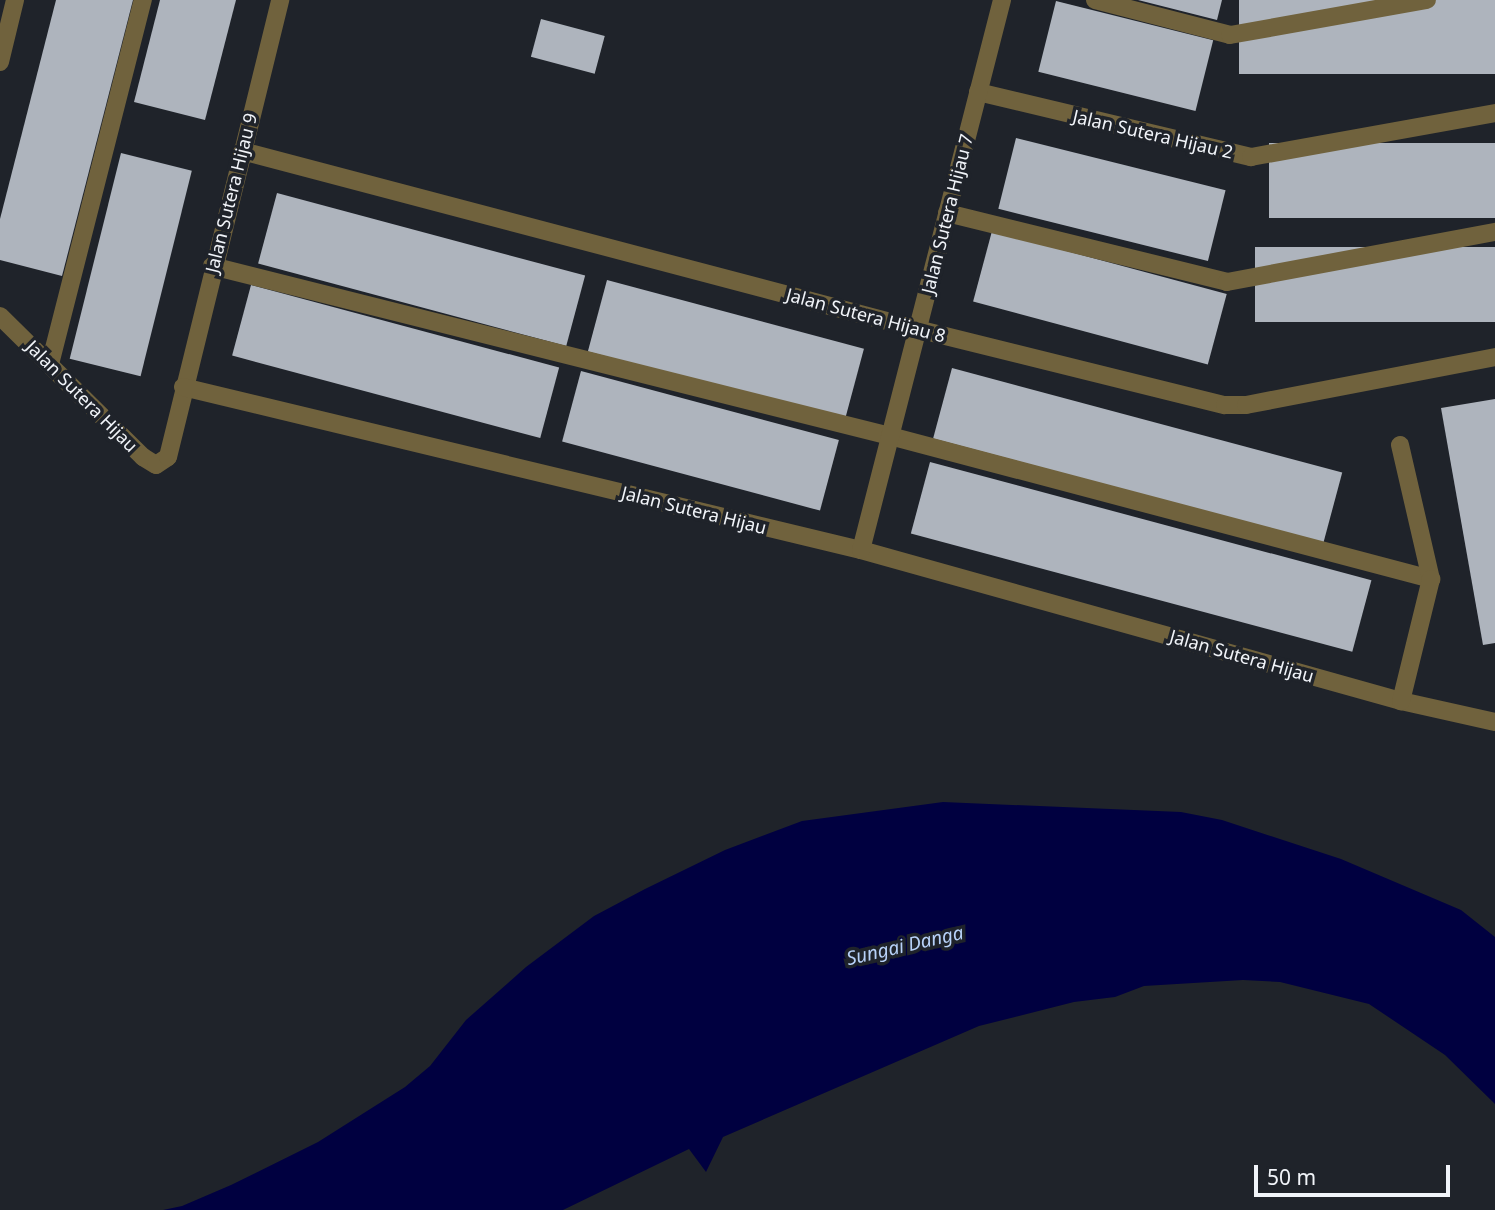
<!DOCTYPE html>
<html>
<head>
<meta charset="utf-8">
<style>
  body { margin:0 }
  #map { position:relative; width:1495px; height:1210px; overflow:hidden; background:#1f232a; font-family:"Noto Sans",sans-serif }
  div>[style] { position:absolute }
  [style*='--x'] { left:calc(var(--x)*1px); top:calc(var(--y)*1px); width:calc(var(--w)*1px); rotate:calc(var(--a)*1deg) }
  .water>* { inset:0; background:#000040 }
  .building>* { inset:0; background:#aeb4bd; transform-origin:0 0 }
  .minor>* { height:18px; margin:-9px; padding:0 9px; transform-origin:9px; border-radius:9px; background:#70623d }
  span { translate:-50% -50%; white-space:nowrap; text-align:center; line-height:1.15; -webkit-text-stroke:7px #1f232a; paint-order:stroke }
  .street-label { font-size:18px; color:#f1f4f9 }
  .water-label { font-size:19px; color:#b7d1f8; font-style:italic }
  .scale { position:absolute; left:1254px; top:1165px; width:196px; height:32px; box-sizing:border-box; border:4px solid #f1f4f9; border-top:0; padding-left:9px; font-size:21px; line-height:24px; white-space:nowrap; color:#f1f4f9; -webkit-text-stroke:5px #1f232a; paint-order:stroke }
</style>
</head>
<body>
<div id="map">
  <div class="water">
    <i style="clip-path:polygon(943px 802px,1181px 812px,1222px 820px,1341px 859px,1461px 910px,1495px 937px,1495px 1104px,1445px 1055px,1369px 1004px,1280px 982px,1243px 980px,1144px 986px,1115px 997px,1074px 1002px,979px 1026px,723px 1137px,706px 1172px,689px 1149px,563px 1210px,163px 1210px,182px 1206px,231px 1185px,318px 1142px,405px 1087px,430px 1066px,466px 1020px,526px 967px,594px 916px,645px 889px,725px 850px,802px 821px)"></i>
  </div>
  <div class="building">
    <i style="clip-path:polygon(56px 0,133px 0,62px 276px,0 260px,0 219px)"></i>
    <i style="clip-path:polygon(160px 0,236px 0,205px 120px,134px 102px)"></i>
    <i style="clip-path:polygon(1138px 0,1222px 0,1217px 20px)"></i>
    <i style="clip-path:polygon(1251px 0,1365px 0,1365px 1px,1255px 21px)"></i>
    <i style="left:1495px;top:0;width:74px;height:256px;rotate:90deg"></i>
    <i style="left:1056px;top:1px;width:162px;height:73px;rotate:14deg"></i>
    <i style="left:541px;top:19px;width:66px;height:39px;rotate:15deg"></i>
    <i style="left:1016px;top:138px;width:216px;height:73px;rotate:14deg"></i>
    <i style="left:1495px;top:143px;width:75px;height:226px;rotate:90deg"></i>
    <i style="left:121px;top:153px;width:73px;height:212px;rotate:14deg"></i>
    <i style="left:277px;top:193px;width:319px;height:73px;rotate:15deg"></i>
    <i style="left:992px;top:231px;width:243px;height:73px;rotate:15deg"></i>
    <i style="left:1495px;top:247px;width:75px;height:240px;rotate:90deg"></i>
    <i style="left:607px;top:280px;width:266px;height:74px;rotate:15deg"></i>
    <i style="left:251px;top:285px;width:319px;height:73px;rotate:15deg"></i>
    <i style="left:952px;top:368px;width:404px;height:73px;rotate:15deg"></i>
    <i style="left:581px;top:371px;width:267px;height:73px;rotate:15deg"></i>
    <i style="clip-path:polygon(1495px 399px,1495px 643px,1483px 645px,1441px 408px)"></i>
    <i style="left:930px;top:462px;width:457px;height:74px;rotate:15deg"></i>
  </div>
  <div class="minor">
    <i style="--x:1095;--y:0;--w:139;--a:14.5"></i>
    <i style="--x:1230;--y:35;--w:200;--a:-10.1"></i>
    <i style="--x:0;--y:62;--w:64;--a:-76.4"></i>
    <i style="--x:978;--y:92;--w:281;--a:13.4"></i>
    <i style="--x:1251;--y:157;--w:248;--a:-10.2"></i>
    <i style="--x:242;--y:151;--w:698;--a:14.77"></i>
    <i style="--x:917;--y:329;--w:317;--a:13.9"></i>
    <i style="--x:1225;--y:405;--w:21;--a:0"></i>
    <i style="--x:1246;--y:405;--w:254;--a:-10.9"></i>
    <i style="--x:947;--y:213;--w:288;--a:13.8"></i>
    <i style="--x:1227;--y:282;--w:273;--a:-10.6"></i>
    <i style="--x:212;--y:266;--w:699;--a:14.08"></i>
    <i style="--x:890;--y:436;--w:560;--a:14.81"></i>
    <i style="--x:0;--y:316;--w:201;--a:44.6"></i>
    <i style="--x:143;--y:457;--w:15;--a:32"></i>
    <i style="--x:156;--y:465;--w:14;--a:-34"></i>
    <i style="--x:168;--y:457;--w:471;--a:-76.2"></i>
    <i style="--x:50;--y:364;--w:376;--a:-75.7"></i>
    <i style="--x:183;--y:387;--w:697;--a:13.52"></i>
    <i style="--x:861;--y:550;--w:561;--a:15.62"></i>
    <i style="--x:1401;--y:701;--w:96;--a:12.6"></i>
    <i style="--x:1400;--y:445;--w:138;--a:77"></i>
    <i style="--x:1431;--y:579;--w:126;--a:103.8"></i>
    <i style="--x:861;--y:550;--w:568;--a:-75.62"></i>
  </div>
  <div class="street-label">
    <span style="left:1153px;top:134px;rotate:13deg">Jalan Sutera Hijau 2</span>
    <span style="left:231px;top:193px;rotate:-76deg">Jalan Sutera Hijau 9</span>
    <span style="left:947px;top:214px;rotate:-76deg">Jalan Sutera Hijau 7</span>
    <span style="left:866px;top:315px;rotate:15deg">Jalan Sutera Hijau 8</span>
    <span style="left:82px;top:396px;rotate:45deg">Jalan Sutera Hijau</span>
    <span style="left:694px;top:510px;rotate:14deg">Jalan Sutera Hijau</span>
    <span style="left:1242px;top:656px;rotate:16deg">Jalan Sutera Hijau</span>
  </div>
  <div class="water-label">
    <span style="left:905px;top:946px;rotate:-13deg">Sungai Danga</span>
  </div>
  <div class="scale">50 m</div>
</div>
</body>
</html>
